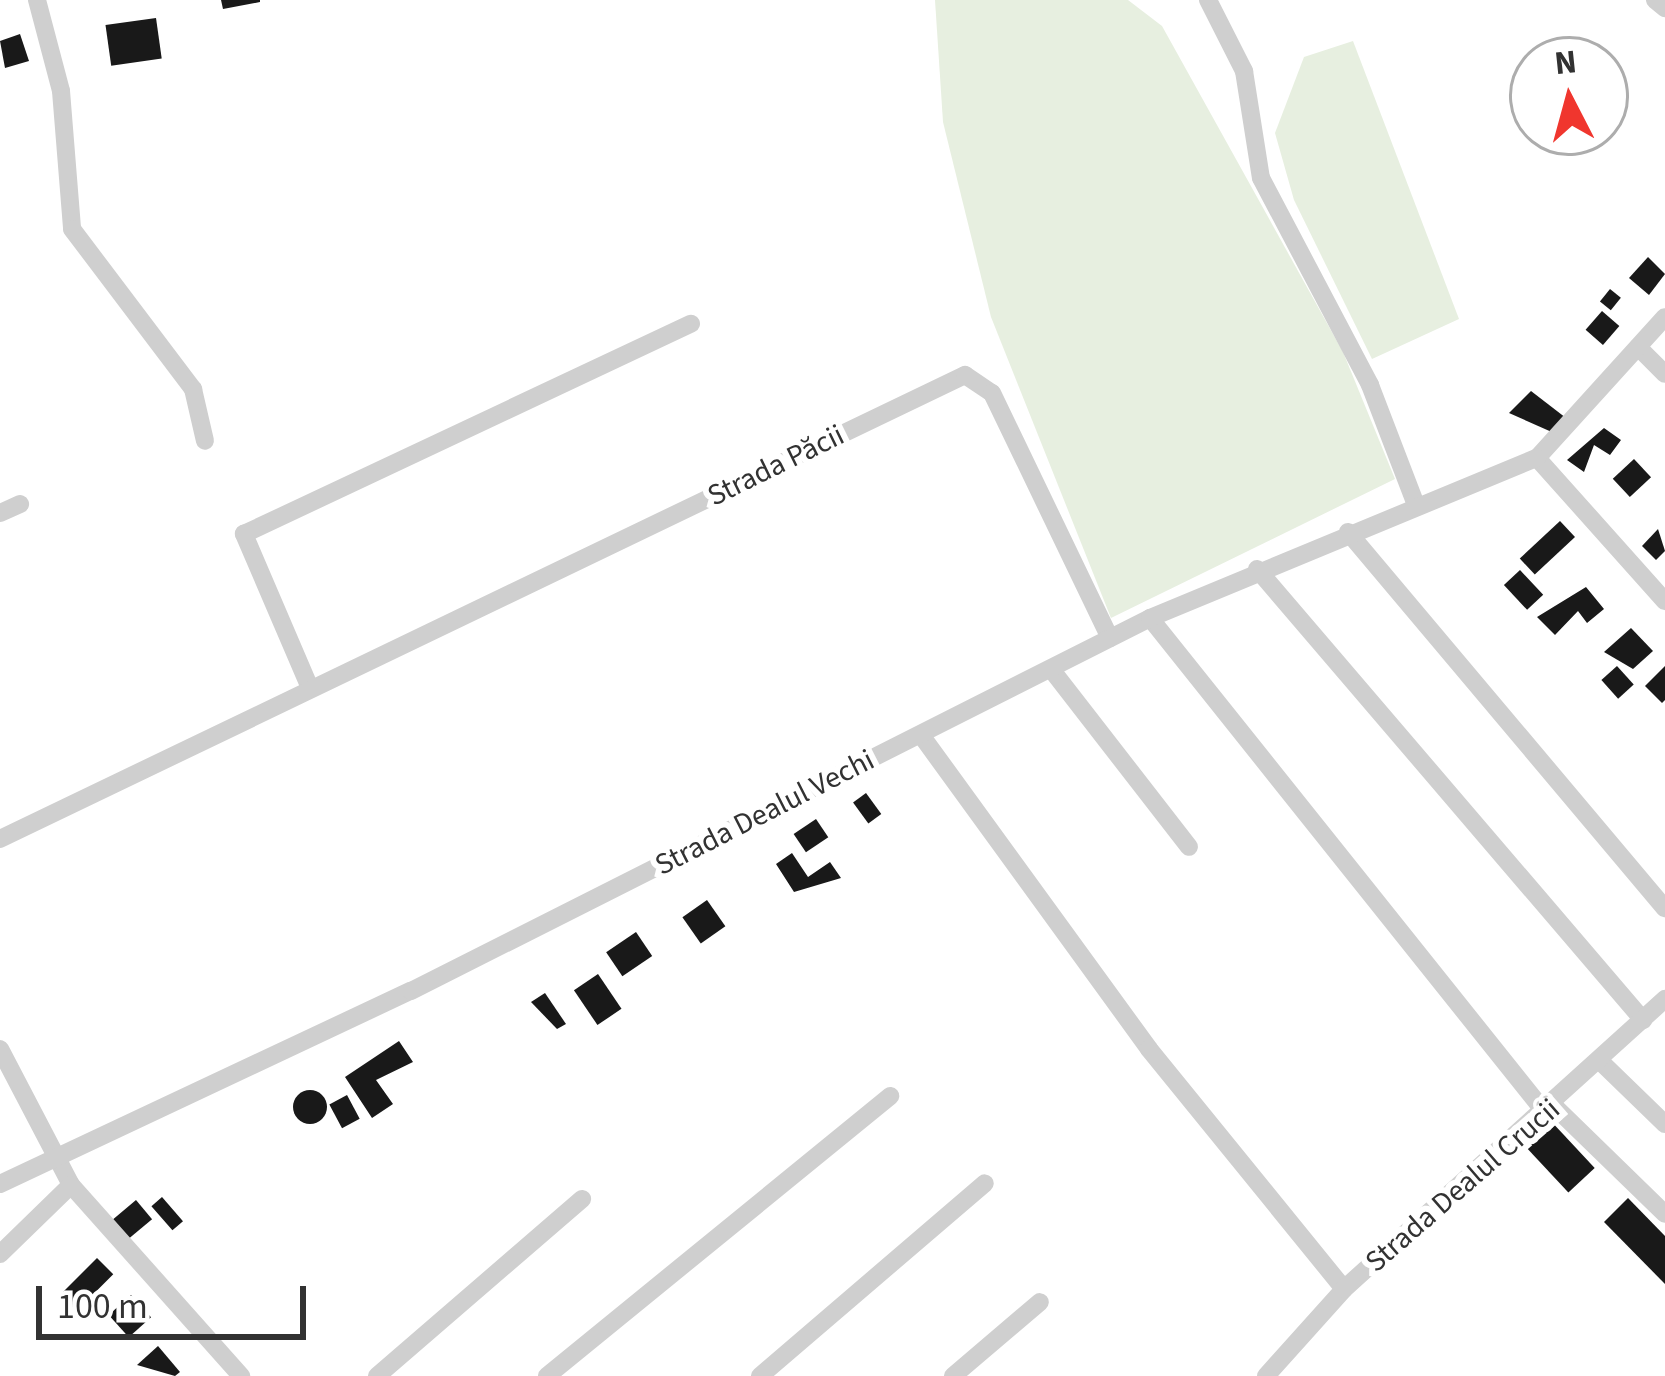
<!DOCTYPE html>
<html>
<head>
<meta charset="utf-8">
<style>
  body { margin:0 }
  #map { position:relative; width:1665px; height:1376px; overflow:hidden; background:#fff; font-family:"Source Sans 3",sans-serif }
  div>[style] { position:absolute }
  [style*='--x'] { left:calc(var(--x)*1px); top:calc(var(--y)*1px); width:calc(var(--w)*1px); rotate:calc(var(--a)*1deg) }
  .green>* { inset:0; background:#e7efe0 }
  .building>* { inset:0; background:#191919; transform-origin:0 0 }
  .round { border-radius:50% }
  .street>* { height:18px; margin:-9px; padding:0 9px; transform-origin:9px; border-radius:9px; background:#cfcfcf }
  span { translate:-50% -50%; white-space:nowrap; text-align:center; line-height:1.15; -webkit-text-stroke:12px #fff; paint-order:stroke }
  .street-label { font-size:30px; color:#323232 }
  .north { position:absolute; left:1509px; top:36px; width:120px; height:120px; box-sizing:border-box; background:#fff; border:3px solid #adadad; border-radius:50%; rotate:354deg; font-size:33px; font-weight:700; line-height:48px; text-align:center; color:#323232 }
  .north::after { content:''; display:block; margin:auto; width:42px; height:54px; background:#f0362e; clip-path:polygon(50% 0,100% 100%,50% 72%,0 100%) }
  .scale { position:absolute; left:36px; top:1286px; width:270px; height:54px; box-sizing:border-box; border:6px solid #323232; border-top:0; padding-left:15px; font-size:36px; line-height:42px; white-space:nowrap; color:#323232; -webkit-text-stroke:9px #fff; paint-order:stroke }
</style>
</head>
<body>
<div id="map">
  <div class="green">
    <i style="clip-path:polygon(935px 0,1128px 0,1162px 26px,1343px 352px,1395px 479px,1111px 618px,991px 317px,943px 122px)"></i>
    <i style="clip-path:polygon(1353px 41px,1459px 319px,1372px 359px,1294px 200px,1275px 133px,1304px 57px)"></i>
  </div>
  <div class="building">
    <i style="clip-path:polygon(221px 0,260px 0,260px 2px,223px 9px)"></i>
    <i style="left:156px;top:18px;width:41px;height:51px;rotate:82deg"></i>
    <i style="clip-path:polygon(20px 34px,29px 61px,5px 68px,0 41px)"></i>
    <i style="clip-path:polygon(1648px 257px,1665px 274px,1649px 295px,1629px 278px)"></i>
    <i style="left:1610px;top:289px;width:14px;height:16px;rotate:39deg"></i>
    <i style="left:1602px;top:311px;width:23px;height:25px;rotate:41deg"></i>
    <i style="clip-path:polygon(1531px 391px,1566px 418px,1554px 433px,1509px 413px)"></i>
    <i style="clip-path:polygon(1604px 428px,1621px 440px,1610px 455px,1594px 445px,1584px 472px,1567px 460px)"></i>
    <i style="left:1634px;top:459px;width:25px;height:29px;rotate:47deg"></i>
    <i style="left:1560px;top:521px;width:22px;height:55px;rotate:47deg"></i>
    <i style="clip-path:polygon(1658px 529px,1665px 551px,1656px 560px,1642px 546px)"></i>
    <i style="left:1520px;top:570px;width:34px;height:22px;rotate:47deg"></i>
    <i style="clip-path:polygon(1586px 587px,1604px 609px,1587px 623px,1578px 611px,1555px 635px,1537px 617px)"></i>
    <i style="clip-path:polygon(1631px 628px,1653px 651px,1633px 669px,1604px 652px)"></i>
    <i style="left:1617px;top:666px;width:25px;height:21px;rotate:48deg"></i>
    <i style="clip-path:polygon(1665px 666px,1665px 700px,1662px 703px,1645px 686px)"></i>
    <i style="left:866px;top:793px;width:26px;height:16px;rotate:54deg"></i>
    <i style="left:816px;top:819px;width:22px;height:27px;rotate:56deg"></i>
    <i style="clip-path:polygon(792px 853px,808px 877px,830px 862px,841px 878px,794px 892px,776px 864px)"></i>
    <i style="left:707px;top:900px;width:32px;height:30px;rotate:55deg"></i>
    <i style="left:636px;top:932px;width:29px;height:36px;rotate:56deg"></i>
    <i style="left:598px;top:974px;width:42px;height:29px;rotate:56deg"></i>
    <i style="clip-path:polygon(545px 993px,566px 1024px,557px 1029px,531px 1002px)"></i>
    <i style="clip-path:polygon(399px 1041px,413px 1062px,376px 1080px,393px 1104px,372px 1118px,345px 1077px)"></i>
    <i class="round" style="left:293px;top:1090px;width:34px;height:34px"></i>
    <i style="left:347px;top:1095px;width:27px;height:20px;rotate:62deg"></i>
    <i style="left:1549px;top:1119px;width:67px;height:36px;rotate:47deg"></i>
    <i style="left:162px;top:1197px;width:32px;height:14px;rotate:49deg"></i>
    <i style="clip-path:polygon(1628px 1198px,1665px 1236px,1665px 1284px,1604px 1222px)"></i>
    <i style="left:136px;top:1200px;width:25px;height:31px;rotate:50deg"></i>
    <i style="left:97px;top:1258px;width:23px;height:52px;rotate:45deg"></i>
    <i style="left:131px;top:1295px;width:30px;height:30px;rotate:48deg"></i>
    <i style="clip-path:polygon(158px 1346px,180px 1372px,175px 1376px,137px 1365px)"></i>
  </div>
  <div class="street">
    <i style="--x:37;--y:0;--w:94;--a:75.2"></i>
    <i style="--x:61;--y:91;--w:138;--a:85.4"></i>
    <i style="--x:72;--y:229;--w:201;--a:52.9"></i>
    <i style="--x:193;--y:389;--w:53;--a:77"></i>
    <i style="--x:1208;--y:0;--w:80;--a:63.1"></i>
    <i style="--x:1244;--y:71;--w:108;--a:81"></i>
    <i style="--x:1261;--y:178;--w:234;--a:62.2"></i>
    <i style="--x:1370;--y:385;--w:129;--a:69"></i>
    <i style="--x:1655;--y:0;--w:13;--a:39"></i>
    <i style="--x:1638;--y:347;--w:38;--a:45"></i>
    <i style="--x:1537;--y:458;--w:192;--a:48.2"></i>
    <i style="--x:1537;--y:458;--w:190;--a:-47.8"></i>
    <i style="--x:0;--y:513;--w:22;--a:-24"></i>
    <i style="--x:1348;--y:532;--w:492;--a:49.9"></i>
    <i style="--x:1257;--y:569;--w:594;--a:49.44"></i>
    <i style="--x:1150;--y:618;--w:636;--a:51.38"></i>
    <i style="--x:1051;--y:669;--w:225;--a:52.2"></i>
    <i style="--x:310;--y:688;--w:168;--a:-113.2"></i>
    <i style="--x:244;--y:534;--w:494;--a:-25.2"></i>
    <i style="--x:921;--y:735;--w:388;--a:54"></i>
    <i style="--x:1149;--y:1049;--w:309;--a:50.9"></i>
    <i style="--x:0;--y:839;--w:1071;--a:-25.68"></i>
    <i style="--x:965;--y:375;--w:32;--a:34"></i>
    <i style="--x:992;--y:393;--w:272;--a:64.3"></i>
    <i style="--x:0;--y:1049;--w:153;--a:62.4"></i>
    <i style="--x:71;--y:1185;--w:256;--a:48.3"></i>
    <i style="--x:1601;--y:1062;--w:89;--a:44.1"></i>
    <i style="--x:1555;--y:1107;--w:153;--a:44.2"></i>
    <i style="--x:0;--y:1184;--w:454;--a:-25.2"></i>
    <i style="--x:411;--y:991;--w:828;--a:-26.78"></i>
    <i style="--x:1150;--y:618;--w:419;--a:-22.5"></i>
    <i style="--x:0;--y:1254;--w:99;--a:-44.2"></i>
    <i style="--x:377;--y:1376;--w:271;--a:-40.8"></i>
    <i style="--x:547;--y:1376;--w:443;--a:-39.2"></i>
    <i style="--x:760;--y:1376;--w:296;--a:-40.6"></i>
    <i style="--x:953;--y:1376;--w:114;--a:-40.4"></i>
    <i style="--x:1266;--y:1376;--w:117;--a:-48.1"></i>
    <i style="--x:1344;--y:1289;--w:433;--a:-42.1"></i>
  </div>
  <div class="street-label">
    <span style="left:776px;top:466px;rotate:-26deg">Strada Păcii</span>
    <span style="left:765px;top:813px;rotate:-27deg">Strada Dealul Vechi</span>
    <span style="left:1463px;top:1186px;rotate:-41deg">Strada Dealul Crucii</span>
  </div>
  <div class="north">N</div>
  <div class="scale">100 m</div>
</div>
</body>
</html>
